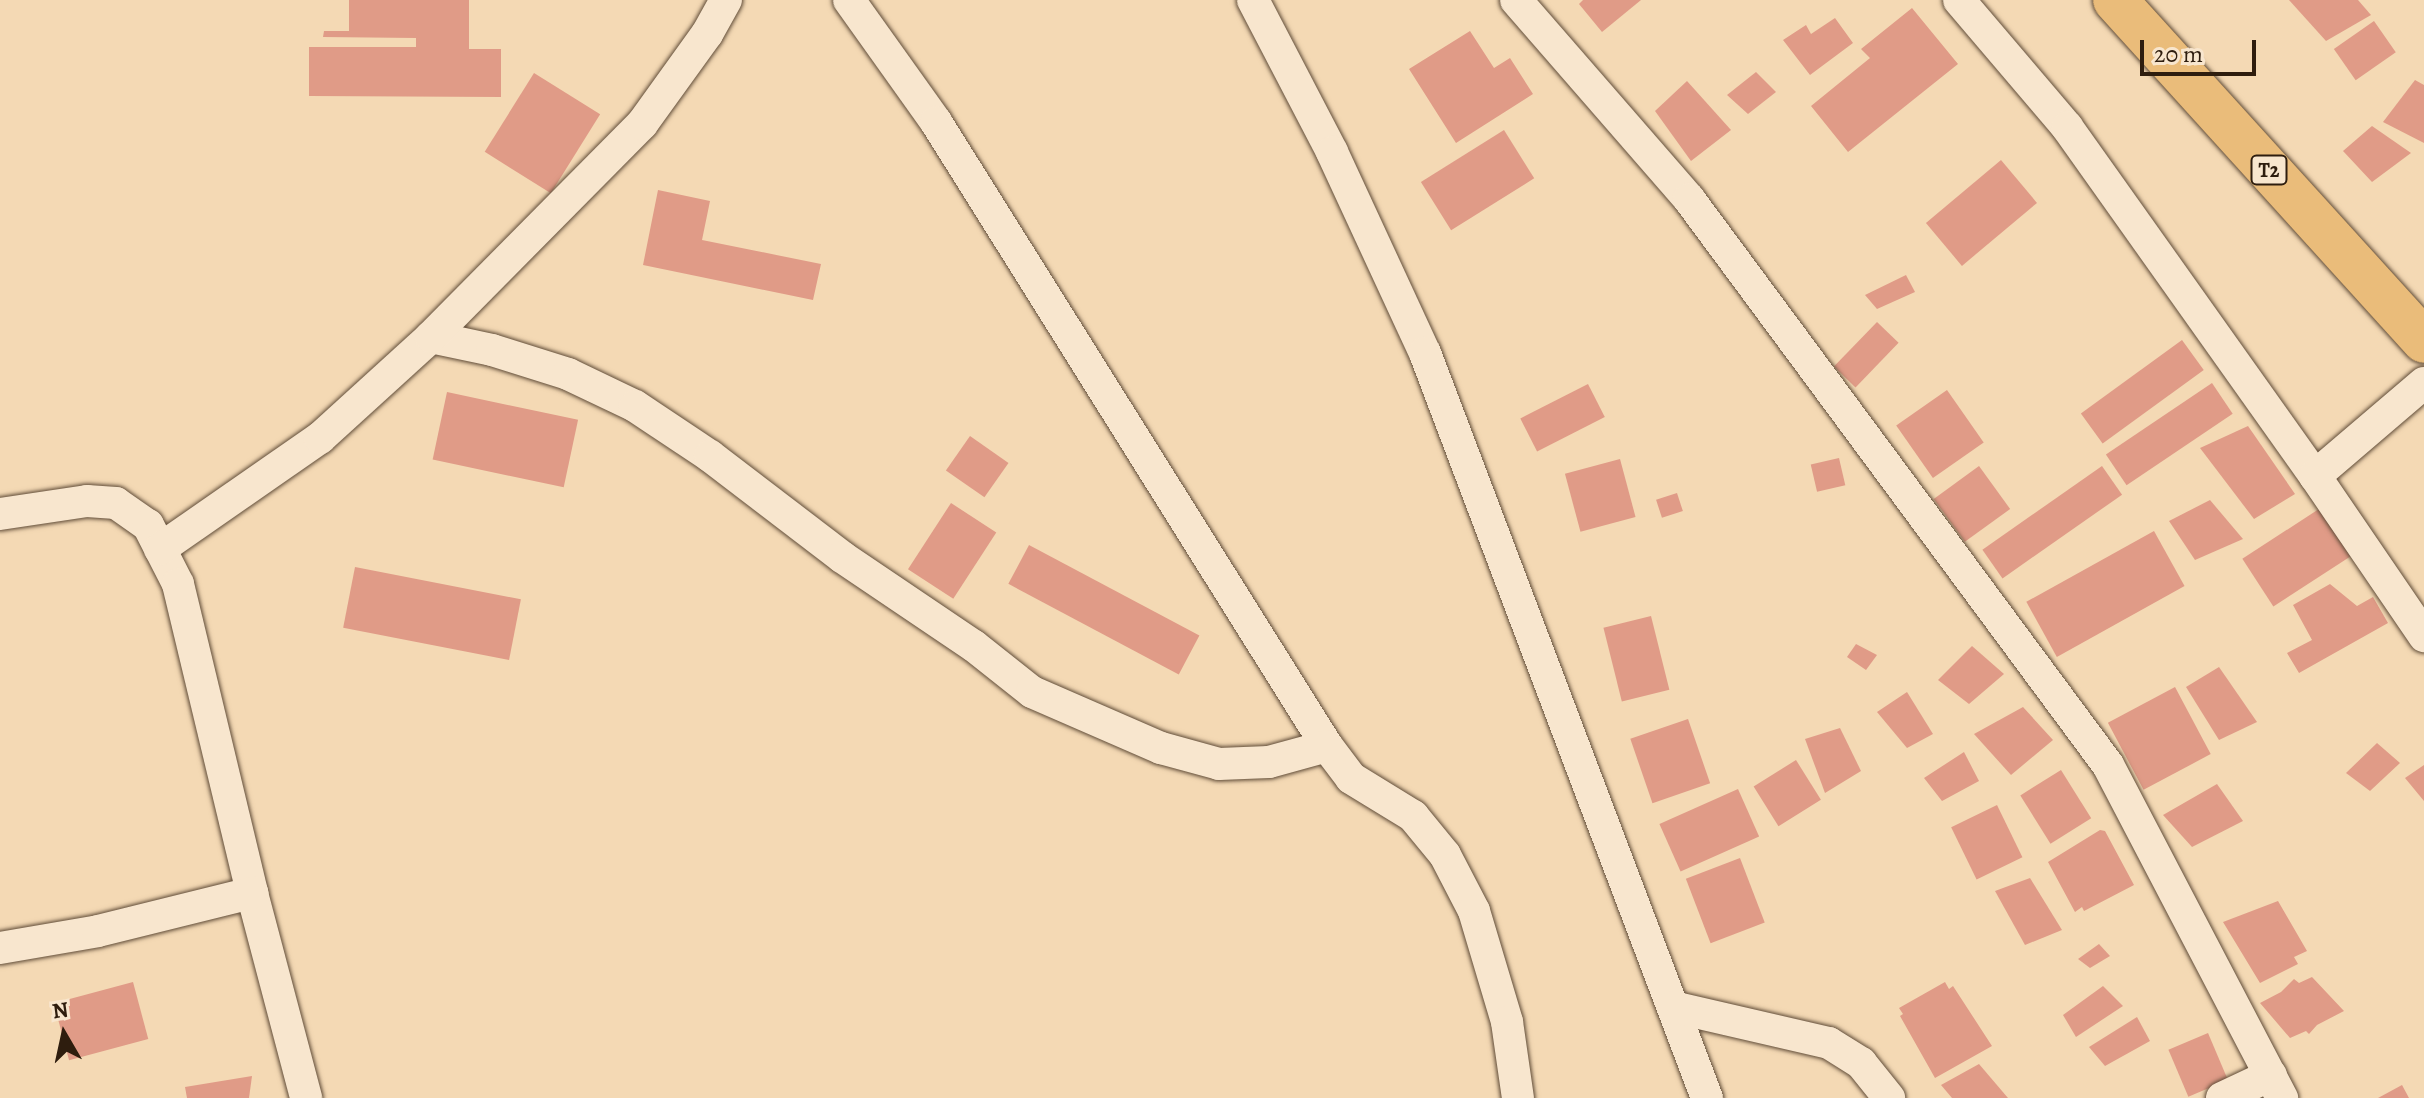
<!DOCTYPE html>
<html>
<head>
<meta charset="utf-8">
<style>
  body { margin:0 }
  #map { position:relative; width:2424px; height:1098px; overflow:hidden; background:#f4d9b4; font-family:Alegreya,serif }
  div>[style] { position:absolute }
  [style*='--x'] { left:calc(var(--x)*1px); top:calc(var(--y)*1px); width:calc(var(--w)*1px); rotate:calc(var(--a)*1deg) }
  .building>* { inset:0; background:#e09b87; transform-origin:0 0 }
  .roads { filter:drop-shadow(0 0 2px #604c38) drop-shadow(0 0 2px #604c38) }
  .street>* { height:32px; margin:-16px; padding:0 16px; transform-origin:16px; border-radius:16px; background:#f8e6ce }
  .highway>* { height:44px; margin:-22px; padding:0 22px; transform-origin:22px; border-radius:22px; background:#eabc7a }
  span { translate:-50% -50%; white-space:nowrap; text-align:center; line-height:1.15; -webkit-text-stroke:6px #f8e6ce; paint-order:stroke }
  .shield-label span { padding:2px 6px; background:#f8e6ce; border:2px solid; border-radius:6px; -webkit-text-stroke-width:0 }
  .shield-label { font-size:20px; color:#2e1d0e; font-weight:700 }
  .north { position:absolute; left:24px; top:994px; width:80px; height:80px; -webkit-text-stroke:6px #f8e6ce; paint-order:stroke; rotate:351deg; font-size:22px; font-weight:700; line-height:32px; text-align:center; color:#2e1d0e }
  .north::after { content:''; display:block; margin:auto; width:28px; height:36px; background:#2e1d0e; clip-path:polygon(50% 0,100% 100%,50% 72%,0 100%) }
  .scale { position:absolute; left:2140px; top:40px; width:116px; height:36px; box-sizing:border-box; border:4px solid #2e1d0e; border-top:0; padding-left:10px; font-size:24px; line-height:28px; white-space:nowrap; color:#2e1d0e; -webkit-text-stroke:6px #f8e6ce; paint-order:stroke }
</style>
</head>
<body>
<div id="map">
  <div class="building">
    <i style="clip-path:polygon(349px 0,469px 0,469px 49px,501px 49px,501px 97px,309px 96px,309px 47px,416px 47px,416px 38px,323px 37px,324px 31px,349px 31px)"></i>
    <i style="clip-path:polygon(1583px 0,1641px 0,1602px 32px,1579px 4px)"></i>
    <i style="clip-path:polygon(2289px 0,2358px 0,2371px 15px,2326px 41px)"></i>
    <i style="clip-path:polygon(1912px 8px,1958px 64px,1848px 152px,1811px 106px,1870px 58px,1861px 49px)"></i>
    <i style="clip-path:polygon(1835px 18px,1853px 43px,1810px 75px,1783px 40px,1806px 25px,1811px 34px)"></i>
    <i style="left:2374px;top:21px;width:38px;height:49px;rotate:55deg"></i>
    <i style="clip-path:polygon(1470px 31px,1494px 68px,1510px 58px,1533px 94px,1456px 143px,1409px 69px)"></i>
    <i style="clip-path:polygon(1756px 72px,1776px 92px,1748px 114px,1727px 95px)"></i>
    <i style="left:534px;top:73px;width:78px;height:93px;rotate:32deg"></i>
    <i style="clip-path:polygon(2415px 80px,2424px 85px,2424px 143px,2383px 122px)"></i>
    <i style="clip-path:polygon(1687px 81px,1731px 130px,1691px 161px,1655px 111px)"></i>
    <i style="clip-path:polygon(2372px 126px,2411px 153px,2372px 182px,2343px 151px)"></i>
    <i style="left:1504px;top:130px;width:57px;height:98px;rotate:58deg"></i>
    <i style="left:2001px;top:160px;width:56px;height:98px;rotate:50deg"></i>
    <i style="clip-path:polygon(658px 190px,710px 201px,702px 240px,821px 264px,813px 300px,643px 265px)"></i>
    <i style="clip-path:polygon(1906px 275px,1915px 292px,1877px 309px,1865px 295px)"></i>
    <i style="left:1877px;top:322px;width:30px;height:62px;rotate:44deg"></i>
    <i style="left:2182px;top:340px;width:37px;height:125px;rotate:54deg"></i>
    <i style="left:2212px;top:383px;width:37px;height:128px;rotate:56deg"></i>
    <i style="left:1588px;top:384px;width:37px;height:76px;rotate:63deg"></i>
    <i style="left:1947px;top:390px;width:64px;height:62px;rotate:55deg"></i>
    <i style="left:447px;top:392px;width:134px;height:69px;rotate:12deg"></i>
    <i style="clip-path:polygon(2248px 426px,2295px 494px,2254px 519px,2200px 448px)"></i>
    <i style="left:970px;top:436px;width:47px;height:42px;rotate:35deg"></i>
    <i style="left:1839px;top:458px;width:28px;height:29px;rotate:77deg"></i>
    <i style="left:1620px;top:459px;width:60px;height:57px;rotate:75deg"></i>
    <i style="left:1979px;top:466px;width:53px;height:56px;rotate:54deg"></i>
    <i style="left:2102px;top:466px;width:35px;height:146px;rotate:55deg"></i>
    <i style="left:1677px;top:493px;width:19px;height:22px;rotate:72deg"></i>
    <i style="clip-path:polygon(2210px 500px,2243px 539px,2195px 560px,2169px 521px)"></i>
    <i style="left:951px;top:503px;width:54px;height:79px;rotate:33deg"></i>
    <i style="left:2322px;top:507px;width:57px;height:95px;rotate:57deg"></i>
    <i style="left:2154px;top:531px;width:63px;height:146px;rotate:61deg"></i>
    <i style="left:1029px;top:545px;width:193px;height:44px;rotate:28deg"></i>
    <i style="left:355px;top:567px;width:169px;height:62px;rotate:11deg"></i>
    <i style="clip-path:polygon(2330px 584px,2357px 606px,2373px 597px,2388px 623px,2299px 673px,2287px 653px,2312px 640px,2293px 605px)"></i>
    <i style="left:1651px;top:616px;width:76px;height:49px;rotate:76deg"></i>
    <i style="clip-path:polygon(1856px 644px,1877px 655px,1866px 670px,1847px 657px)"></i>
    <i style="clip-path:polygon(1972px 646px,2004px 674px,1969px 704px,1938px 680px)"></i>
    <i style="clip-path:polygon(2219px 667px,2257px 722px,2219px 740px,2186px 687px)"></i>
    <i style="left:2175px;top:687px;width:76px;height:76px;rotate:62deg"></i>
    <i style="clip-path:polygon(1907px 692px,1933px 734px,1907px 748px,1877px 712px)"></i>
    <i style="clip-path:polygon(2023px 707px,2053px 740px,2011px 775px,1974px 734px)"></i>
    <i style="left:1688px;top:719px;width:68px;height:61px;rotate:71deg"></i>
    <i style="clip-path:polygon(1840px 728px,1861px 771px,1825px 793px,1805px 739px)"></i>
    <i style="clip-path:polygon(2377px 743px,2400px 763px,2370px 791px,2346px 773px)"></i>
    <i style="clip-path:polygon(1964px 752px,1979px 781px,1942px 801px,1924px 778px)"></i>
    <i style="left:1796px;top:760px;width:47px;height:50px;rotate:58deg"></i>
    <i style="clip-path:polygon(2424px 765px,2424px 801px,2405px 778px)"></i>
    <i style="left:2061px;top:770px;width:57px;height:48px;rotate:58deg"></i>
    <i style="clip-path:polygon(2217px 784px,2243px 821px,2192px 847px,2163px 815px)"></i>
    <i style="left:1738px;top:789px;width:52px;height:86px;rotate:66deg"></i>
    <i style="left:1997px;top:805px;width:58px;height:51px;rotate:64deg"></i>
    <i style="clip-path:polygon(2100px 830px,2105px 831px,2134px 885px,2084px 911px,2082px 907px,2075px 912px,2048px 862px)"></i>
    <i style="left:1740px;top:858px;width:69px;height:58px;rotate:69deg"></i>
    <i style="clip-path:polygon(2030px 878px,2062px 930px,2025px 945px,1995px 891px)"></i>
    <i style="clip-path:polygon(2278px 901px,2307px 951px,2294px 957px,2298px 964px,2260px 983px,2223px 922px)"></i>
    <i style="clip-path:polygon(2099px 944px,2110px 956px,2090px 968px,2078px 959px)"></i>
    <i style="clip-path:polygon(2312px 977px,2344px 1011px,2317px 1025px,2309px 1034px,2306px 1031px,2290px 1038px,2260px 1003px,2281px 992px,2294px 979px,2299px 983px)"></i>
    <i style="left:133px;top:982px;width:59px;height:82px;rotate:75deg"></i>
    <i style="clip-path:polygon(1945px 982px,1949px 989px,1953px 986px,1992px 1046px,1935px 1078px,1900px 1016px,1903px 1014px,1899px 1008px)"></i>
    <i style="clip-path:polygon(2103px 986px,2123px 1006px,2076px 1037px,2063px 1015px)"></i>
    <i style="clip-path:polygon(2137px 1017px,2150px 1041px,2105px 1066px,2089px 1047px)"></i>
    <i style="left:2208px;top:1033px;width:51px;height:43px;rotate:67deg"></i>
    <i style="clip-path:polygon(1979px 1064px,2008px 1098px,1952px 1098px,1941px 1085px)"></i>
    <i style="clip-path:polygon(252px 1076px,249px 1098px,187px 1098px,185px 1087px)"></i>
    <i style="clip-path:polygon(2402px 1085px,2409px 1098px,2378px 1098px)"></i>
  </div>
  <div class="roads">
    <div class="street">
      <i style="--x:849;--y:0;--w:150;--a:54.5"></i>
      <i style="--x:936;--y:122;--w:736;--a:57.93"></i>
      <i style="--x:1327;--y:746;--w:40;--a:53"></i>
      <i style="--x:1351;--y:778;--w:73;--a:31.5"></i>
      <i style="--x:1413;--y:816;--w:50;--a:50.6"></i>
      <i style="--x:1445;--y:855;--w:63;--a:62.6"></i>
      <i style="--x:1474;--y:911;--w:116;--a:73.4"></i>
      <i style="--x:1507;--y:1022;--w:77;--a:81.8"></i>
      <i style="--x:1253;--y:0;--w:171;--a:62.5"></i>
      <i style="--x:1332;--y:152;--w:221;--a:65.2"></i>
      <i style="--x:1425;--y:353;--w:797;--a:69.27"></i>
      <i style="--x:1516;--y:0;--w:264;--a:49"></i>
      <i style="--x:1689;--y:199;--w:704;--a:53.49"></i>
      <i style="--x:2108;--y:765;--w:376;--a:62.4"></i>
      <i style="--x:1959;--y:0;--w:167;--a:49.6"></i>
      <i style="--x:2067;--y:127;--w:428;--a:54.6"></i>
      <i style="--x:2315;--y:476;--w:194;--a:55.7"></i>
      <i style="--x:431;--y:337;--w:62;--a:12"></i>
      <i style="--x:492;--y:350;--w:80;--a:17.5"></i>
      <i style="--x:568;--y:374;--w:74;--a:25.5"></i>
      <i style="--x:635;--y:406;--w:90;--a:33.7"></i>
      <i style="--x:710;--y:456;--w:166;--a:37.4"></i>
      <i style="--x:842;--y:557;--w:159;--a:34"></i>
      <i style="--x:974;--y:646;--w:74;--a:38.4"></i>
      <i style="--x:1032;--y:692;--w:141;--a:23.5"></i>
      <i style="--x:1161;--y:748;--w:60;--a:15.4"></i>
      <i style="--x:1219;--y:764;--w:50;--a:-2.3"></i>
      <i style="--x:1269;--y:762;--w:60;--a:-15.4"></i>
      <i style="--x:2315;--y:476;--w:143;--a:-40.5"></i>
      <i style="--x:0;--y:514;--w:88;--a:-8.5"></i>
      <i style="--x:87;--y:501;--w:29;--a:4"></i>
      <i style="--x:116;--y:503;--w:39;--a:35"></i>
      <i style="--x:148;--y:525;--w:66;--a:63"></i>
      <i style="--x:178;--y:584;--w:318;--a:76.5"></i>
      <i style="--x:252;--y:893;--w:212;--a:75.2"></i>
      <i style="--x:160;--y:549;--w:195;--a:-34.8"></i>
      <i style="--x:320;--y:438;--w:150;--a:-42.3"></i>
      <i style="--x:431;--y:337;--w:300;--a:-45.3"></i>
      <i style="--x:642;--y:124;--w:111;--a:-54.2"></i>
      <i style="--x:707;--y:34;--w:39;--a:-61"></i>
      <i style="--x:0;--y:948;--w:99;--a:-9.8"></i>
      <i style="--x:98;--y:931;--w:159;--a:-13.9"></i>
      <i style="--x:1673;--y:1007;--w:160;--a:13"></i>
      <i style="--x:1829;--y:1043;--w:38;--a:32"></i>
      <i style="--x:1861;--y:1063;--w:45;--a:51.3"></i>
      <i style="--x:2222;--y:1098;--w:54;--a:-25.1"></i>
    </div>
    <div class="highway">
      <i style="--x:2115;--y:0;--w:460;--a:47.8"></i>
    </div>
  </div>
  <div class="shield-label">
    <span style="left:2269px;top:170px">T2</span>
  </div>
  <div class="north">N</div>
  <div class="scale">20 m</div>
</div>
</body>
</html>
